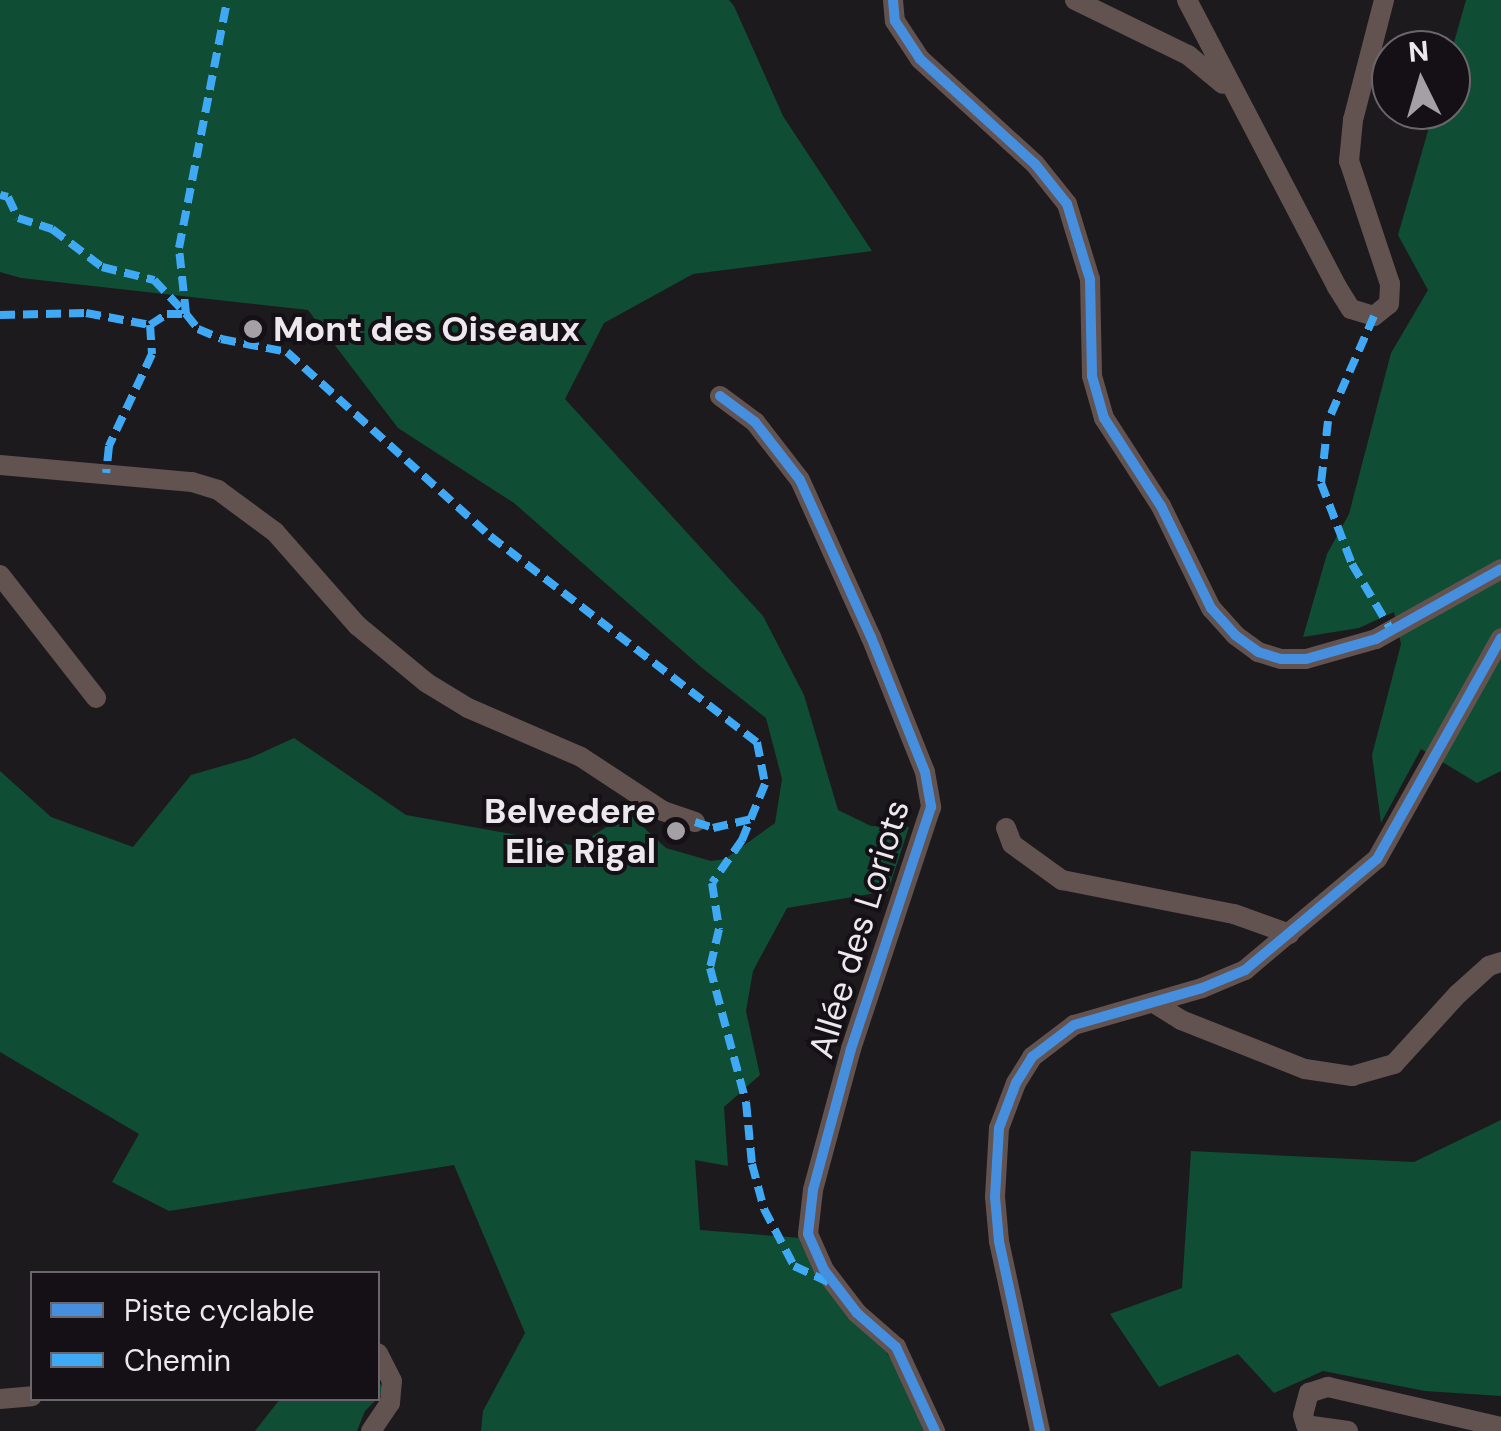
<!DOCTYPE html>
<html>
<head>
<meta charset="utf-8">
<style>
  body { margin:0 }
  #map { position:relative; width:1501px; height:1431px; overflow:hidden; background:#1d1a1e; font-family:"DM Sans",sans-serif }
  div>[style] { position:absolute }
  [style*='--x'] { left:calc(var(--x)*1px); top:calc(var(--y)*1px); width:calc(var(--w)*1px); rotate:calc(var(--a)*1deg) }
  .forest>* { inset:0; background:#0f4d34 }
  .street>* { height:20px; margin:-10px; padding:0 10px; transform-origin:10px; border-radius:10px; background:#625351 }
  .quiet>* { height:8px; margin-top:-4px; transform-origin:0; background:repeating-linear-gradient(90deg,#3fa9f5 0 15px,transparent 0 23px) }
  .cycleway>* { height:10px; margin:-5px; padding:0 5px; transform-origin:5px; border-radius:5px; background:#468fdf }
  .dots>* { width:28px; height:28px; translate:-50% -50%; box-sizing:border-box; border:5px solid #151016; border-radius:50% }
  span { translate:-50% -50%; white-space:nowrap; text-align:center; line-height:1.15; -webkit-text-stroke:8px #151016; paint-order:stroke }
  .poi-label { font-size:35px; color:#ece8ed; font-weight:700 }
  .left { translate:0 -50%; text-align:left }
  .right { translate:-100% -50%; text-align:right }
  .street-label { font-size:35px; color:#ece8ed }
  .legend { position:absolute; left:30px; top:1271px; width:350px; height:130px; box-sizing:border-box; background:#151016; border:2px solid #6b666c; margin:0; padding:12px 18px; list-style:none; font-size:30px; color:#ece8ed }
  .legend li { display:flex; align-items:center; gap:20px; height:50px }
  .legend b { width:50px; border:2px solid #6b666c }
  .north { position:absolute; left:1371px; top:30px; width:100px; height:100px; box-sizing:border-box; background:#151016; border:2px solid #6b666c; border-radius:50%; rotate:355deg; font-size:28px; font-weight:700; line-height:40px; text-align:center; color:#ece8ed }
  .north::after { content:''; display:block; margin:auto; width:35px; height:45px; background:#a4a0a5; clip-path:polygon(50% 0,100% 100%,50% 72%,0 100%) }
</style>
</head>
<body>
<div id="map">
  <div class="forest">
    <i style="clip-path:polygon(0 0,729px 0,734px 6px,783px 116px,872px 251px,693px 274px,604px 323px,565px 399px,763px 616px,804px 695px,838px 810px,871px 826px,909px 827px,888px 891px,787px 908px,753px 971px,746px 1011px,760px 1075px,724px 1107px,728px 1166px,695px 1160px,700px 1230px,801px 1238px,856px 1306px,899px 1371px,925px 1431px,481px 1431px,483px 1411px,525px 1333px,454px 1165px,169px 1211px,112px 1182px,139px 1134px,0 1052px,0 771px,51px 817px,133px 847px,191px 775px,250px 758px,294px 738px,406px 815px,577px 846px,628px 813px,666px 848px,711px 861px,725px 859px,775px 823px,782px 779px,766px 718px,701px 667px,514px 503px,398px 428px,308px 310px,21px 278px,0 272px)"></i>
    <i style="clip-path:polygon(1466px 0,1501px 0,1501px 771px,1477px 783px,1421px 749px,1381px 823px,1372px 755px,1401px 644px,1394px 612px,1359px 628px,1303px 637px,1327px 554px,1349px 514px,1391px 353px,1428px 290px,1398px 235px,1434px 110px,1451px 110px,1451px 53px)"></i>
    <i style="clip-path:polygon(1501px 1120px,1501px 1396px,1425px 1391px,1323px 1371px,1274px 1393px,1238px 1354px,1159px 1387px,1110px 1314px,1182px 1288px,1191px 1151px,1414px 1162px)"></i>
    <i style="clip-path:polygon(378px 1379px,384px 1392px,365px 1411px,357px 1431px,255px 1431px,280px 1399px,378px 1398px)"></i>
  </div>
  <div class="street">
    <i style="--x:893;--y:0;--w:21;--a:85"></i>
    <i style="--x:895;--y:21;--w:45;--a:56.7"></i>
    <i style="--x:920;--y:59;--w:156;--a:42.4"></i>
    <i style="--x:1035;--y:164;--w:51;--a:51.3"></i>
    <i style="--x:1067;--y:204;--w:78;--a:73"></i>
    <i style="--x:1090;--y:279;--w:97;--a:88.8"></i>
    <i style="--x:1092;--y:376;--w:44;--a:74.1"></i>
    <i style="--x:1104;--y:418;--w:105;--a:57.1"></i>
    <i style="--x:1161;--y:506;--w:114;--a:63.9"></i>
    <i style="--x:1211;--y:608;--w:36;--a:48"></i>
    <i style="--x:1235;--y:635;--w:29;--a:36"></i>
    <i style="--x:1258;--y:652;--w:24;--a:17"></i>
    <i style="--x:1281;--y:659;--w:25;--a:0"></i>
    <i style="--x:1306;--y:659;--w:73;--a:-15.9"></i>
    <i style="--x:1376;--y:639;--w:143;--a:-29.2"></i>
    <i style="--x:1075;--y:0;--w:126;--a:26"></i>
    <i style="--x:1188;--y:55;--w:45;--a:39.6"></i>
    <i style="--x:1187;--y:0;--w:324;--a:62.4"></i>
    <i style="--x:1337;--y:287;--w:26;--a:58"></i>
    <i style="--x:1351;--y:309;--w:24;--a:17"></i>
    <i style="--x:1374;--y:316;--w:19;--a:-39"></i>
    <i style="--x:1389;--y:304;--w:20;--a:-87"></i>
    <i style="--x:1390;--y:284;--w:130;--a:-108.4"></i>
    <i style="--x:1349;--y:161;--w:41;--a:-84.4"></i>
    <i style="--x:1353;--y:120;--w:124;--a:-75.5"></i>
    <i style="--x:720;--y:396;--w:44;--a:36.6"></i>
    <i style="--x:755;--y:422;--w:73;--a:52.2"></i>
    <i style="--x:800;--y:480;--w:172;--a:65.7"></i>
    <i style="--x:871;--y:637;--w:145;--a:68.2"></i>
    <i style="--x:925;--y:772;--w:36;--a:80"></i>
    <i style="--x:931;--y:807;--w:255;--a:108.3"></i>
    <i style="--x:851;--y:1049;--w:146;--a:105.1"></i>
    <i style="--x:813;--y:1190;--w:44;--a:96.5"></i>
    <i style="--x:808;--y:1234;--w:39;--a:66"></i>
    <i style="--x:824;--y:1270;--w:54;--a:52.5"></i>
    <i style="--x:857;--y:1313;--w:52;--a:41.1"></i>
    <i style="--x:896;--y:1347;--w:93;--a:65.1"></i>
    <i style="--x:0;--y:465;--w:193;--a:5.1"></i>
    <i style="--x:192;--y:482;--w:27;--a:17"></i>
    <i style="--x:218;--y:490;--w:71;--a:36.4"></i>
    <i style="--x:275;--y:532;--w:125;--a:48.6"></i>
    <i style="--x:358;--y:626;--w:89;--a:39.6"></i>
    <i style="--x:427;--y:683;--w:48;--a:31.4"></i>
    <i style="--x:468;--y:708;--w:123;--a:23.4"></i>
    <i style="--x:581;--y:757;--w:98;--a:33.4"></i>
    <i style="--x:663;--y:811;--w:34;--a:19"></i>
    <i style="--x:0;--y:575;--w:156;--a:52"></i>
    <i style="--x:1006;--y:828;--w:17;--a:69"></i>
    <i style="--x:1012;--y:844;--w:62;--a:35.8"></i>
    <i style="--x:1062;--y:880;--w:175;--a:11.2"></i>
    <i style="--x:1234;--y:914;--w:59;--a:19.7"></i>
    <i style="--x:1154;--y:1003;--w:32;--a:32"></i>
    <i style="--x:1181;--y:1020;--w:133;--a:21.6"></i>
    <i style="--x:1305;--y:1069;--w:48;--a:8.5"></i>
    <i style="--x:1352;--y:1076;--w:44;--a:-15.9"></i>
    <i style="--x:1394;--y:1064;--w:95;--a:-47.6"></i>
    <i style="--x:1458;--y:994;--w:42;--a:-42.1"></i>
    <i style="--x:1489;--y:966;--w:13;--a:-18"></i>
    <i style="--x:0;--y:1399;--w:32;--a:-5"></i>
    <i style="--x:371;--y:1431;--w:34;--a:-56"></i>
    <i style="--x:390;--y:1403;--w:22;--a:-85"></i>
    <i style="--x:392;--y:1381;--w:31;--a:-117"></i>
    <i style="--x:1040;--y:1431;--w:194;--a:-102.2"></i>
    <i style="--x:999;--y:1241;--w:44;--a:-95.2"></i>
    <i style="--x:995;--y:1197;--w:69;--a:-86.7"></i>
    <i style="--x:999;--y:1128;--w:48;--a:-69.3"></i>
    <i style="--x:1016;--y:1083;--w:31;--a:-58"></i>
    <i style="--x:1032;--y:1057;--w:53;--a:-37.3"></i>
    <i style="--x:1074;--y:1025;--w:133;--a:-16.1"></i>
    <i style="--x:1202;--y:988;--w:47;--a:-22.7"></i>
    <i style="--x:1245;--y:970;--w:172;--a:-40.1"></i>
    <i style="--x:1377;--y:859;--w:253;--a:-60.7"></i>
    <i style="--x:1348;--y:1431;--w:42;--a:-171.9"></i>
    <i style="--x:1306;--y:1425;--w:10;--a:-107"></i>
    <i style="--x:1303;--y:1415;--w:23;--a:-75"></i>
    <i style="--x:1309;--y:1393;--w:20;--a:-18"></i>
    <i style="--x:1328;--y:1387;--w:178;--a:13"></i>
  </div>
  <div class="quiet">
    <i style="--x:0;--y:195;--w:8;--a:14"></i>
    <i style="--x:8;--y:197;--w:23;--a:65"></i>
    <i style="--x:18;--y:218;--w:36;--a:18"></i>
    <i style="--x:52;--y:229;--w:63;--a:37.2"></i>
    <i style="--x:102;--y:267;--w:54;--a:14"></i>
    <i style="--x:154;--y:280;--w:47;--a:46.7"></i>
    <i style="--x:186;--y:314;--w:66;--a:-96.1"></i>
    <i style="--x:179;--y:248;--w:253;--a:-79"></i>
    <i style="--x:0;--y:315;--w:86;--a:-1.3"></i>
    <i style="--x:86;--y:313;--w:65;--a:10.6"></i>
    <i style="--x:150;--y:325;--w:29;--a:86"></i>
    <i style="--x:152;--y:354;--w:102;--a:115.1"></i>
    <i style="--x:109;--y:446;--w:27;--a:96"></i>
    <i style="--x:1374;--y:316;--w:115;--a:113.7"></i>
    <i style="--x:1328;--y:421;--w:62;--a:96.4"></i>
    <i style="--x:1321;--y:483;--w:87;--a:69.1"></i>
    <i style="--x:1352;--y:564;--w:77;--a:59.4"></i>
    <i style="--x:150;--y:325;--w:20;--a:-33"></i>
    <i style="--x:167;--y:314;--w:19;--a:0"></i>
    <i style="--x:186;--y:314;--w:19;--a:51"></i>
    <i style="--x:198;--y:329;--w:25;--a:23"></i>
    <i style="--x:221;--y:339;--w:67;--a:11.1"></i>
    <i style="--x:287;--y:352;--w:274;--a:42.2"></i>
    <i style="--x:490;--y:536;--w:337;--a:37.7"></i>
    <i style="--x:757;--y:742;--w:43;--a:79.2"></i>
    <i style="--x:765;--y:784;--w:61;--a:112.3"></i>
    <i style="--x:742;--y:840;--w:52;--a:124.9"></i>
    <i style="--x:712;--y:883;--w:47;--a:81.3"></i>
    <i style="--x:719;--y:929;--w:40;--a:103"></i>
    <i style="--x:710;--y:968;--w:139;--a:75"></i>
    <i style="--x:746;--y:1102;--w:62;--a:84.5"></i>
    <i style="--x:752;--y:1164;--w:47;--a:75.1"></i>
    <i style="--x:764;--y:1209;--w:64;--a:62.2"></i>
    <i style="--x:794;--y:1266;--w:38;--a:25"></i>
    <i style="--x:695;--y:822;--w:19;--a:18"></i>
    <i style="--x:713;--y:828;--w:39;--a:-13"></i>
  </div>
  <div class="cycleway">
    <i style="--x:893;--y:0;--w:21;--a:85"></i>
    <i style="--x:895;--y:21;--w:45;--a:56.7"></i>
    <i style="--x:920;--y:59;--w:156;--a:42.4"></i>
    <i style="--x:1035;--y:164;--w:51;--a:51.3"></i>
    <i style="--x:1067;--y:204;--w:78;--a:73"></i>
    <i style="--x:1090;--y:279;--w:97;--a:88.8"></i>
    <i style="--x:1092;--y:376;--w:44;--a:74.1"></i>
    <i style="--x:1104;--y:418;--w:105;--a:57.1"></i>
    <i style="--x:1161;--y:506;--w:114;--a:63.9"></i>
    <i style="--x:1211;--y:608;--w:36;--a:48"></i>
    <i style="--x:1235;--y:635;--w:29;--a:36"></i>
    <i style="--x:1258;--y:652;--w:24;--a:17"></i>
    <i style="--x:1281;--y:659;--w:25;--a:0"></i>
    <i style="--x:1306;--y:659;--w:73;--a:-15.9"></i>
    <i style="--x:1376;--y:639;--w:143;--a:-29.2"></i>
    <i style="--x:720;--y:396;--w:44;--a:36.6"></i>
    <i style="--x:755;--y:422;--w:73;--a:52.2"></i>
    <i style="--x:800;--y:480;--w:172;--a:65.7"></i>
    <i style="--x:871;--y:637;--w:145;--a:68.2"></i>
    <i style="--x:925;--y:772;--w:36;--a:80"></i>
    <i style="--x:931;--y:807;--w:255;--a:108.3"></i>
    <i style="--x:851;--y:1049;--w:146;--a:105.1"></i>
    <i style="--x:813;--y:1190;--w:44;--a:96.5"></i>
    <i style="--x:808;--y:1234;--w:39;--a:66"></i>
    <i style="--x:824;--y:1270;--w:54;--a:52.5"></i>
    <i style="--x:857;--y:1313;--w:52;--a:41.1"></i>
    <i style="--x:896;--y:1347;--w:93;--a:65.1"></i>
    <i style="--x:1040;--y:1431;--w:194;--a:-102.2"></i>
    <i style="--x:999;--y:1241;--w:44;--a:-95.2"></i>
    <i style="--x:995;--y:1197;--w:69;--a:-86.7"></i>
    <i style="--x:999;--y:1128;--w:48;--a:-69.3"></i>
    <i style="--x:1016;--y:1083;--w:31;--a:-58"></i>
    <i style="--x:1032;--y:1057;--w:53;--a:-37.3"></i>
    <i style="--x:1074;--y:1025;--w:133;--a:-16.1"></i>
    <i style="--x:1202;--y:988;--w:47;--a:-22.7"></i>
    <i style="--x:1245;--y:970;--w:172;--a:-40.1"></i>
    <i style="--x:1377;--y:859;--w:253;--a:-60.7"></i>
  </div>
  <div class="dots">
    <i style="left:253px;top:329px;background:#a4a0a5"></i>
    <i style="left:676px;top:831px;background:#a4a0a5"></i>
  </div>
  <div class="poi-label">
    <span class="left" style="left:273px;top:329px">Mont des Oiseaux</span>
    <span class="right" style="left:656px;top:831px">Belvedere<br>Elie Rigal</span>
  </div>
  <div class="street-label">
    <span style="left:859px;top:929px;rotate:-73deg">Allée des Loriots</span>
  </div>
  <ul class="legend">
  <li><b style="height:12px;background:#468fdf"></b>Piste cyclable</li>
  <li><b style="height:12px;background:#3fa9f5"></b>Chemin</li>
  </ul>
  <div class="north">N</div>
</div>
</body>
</html>
